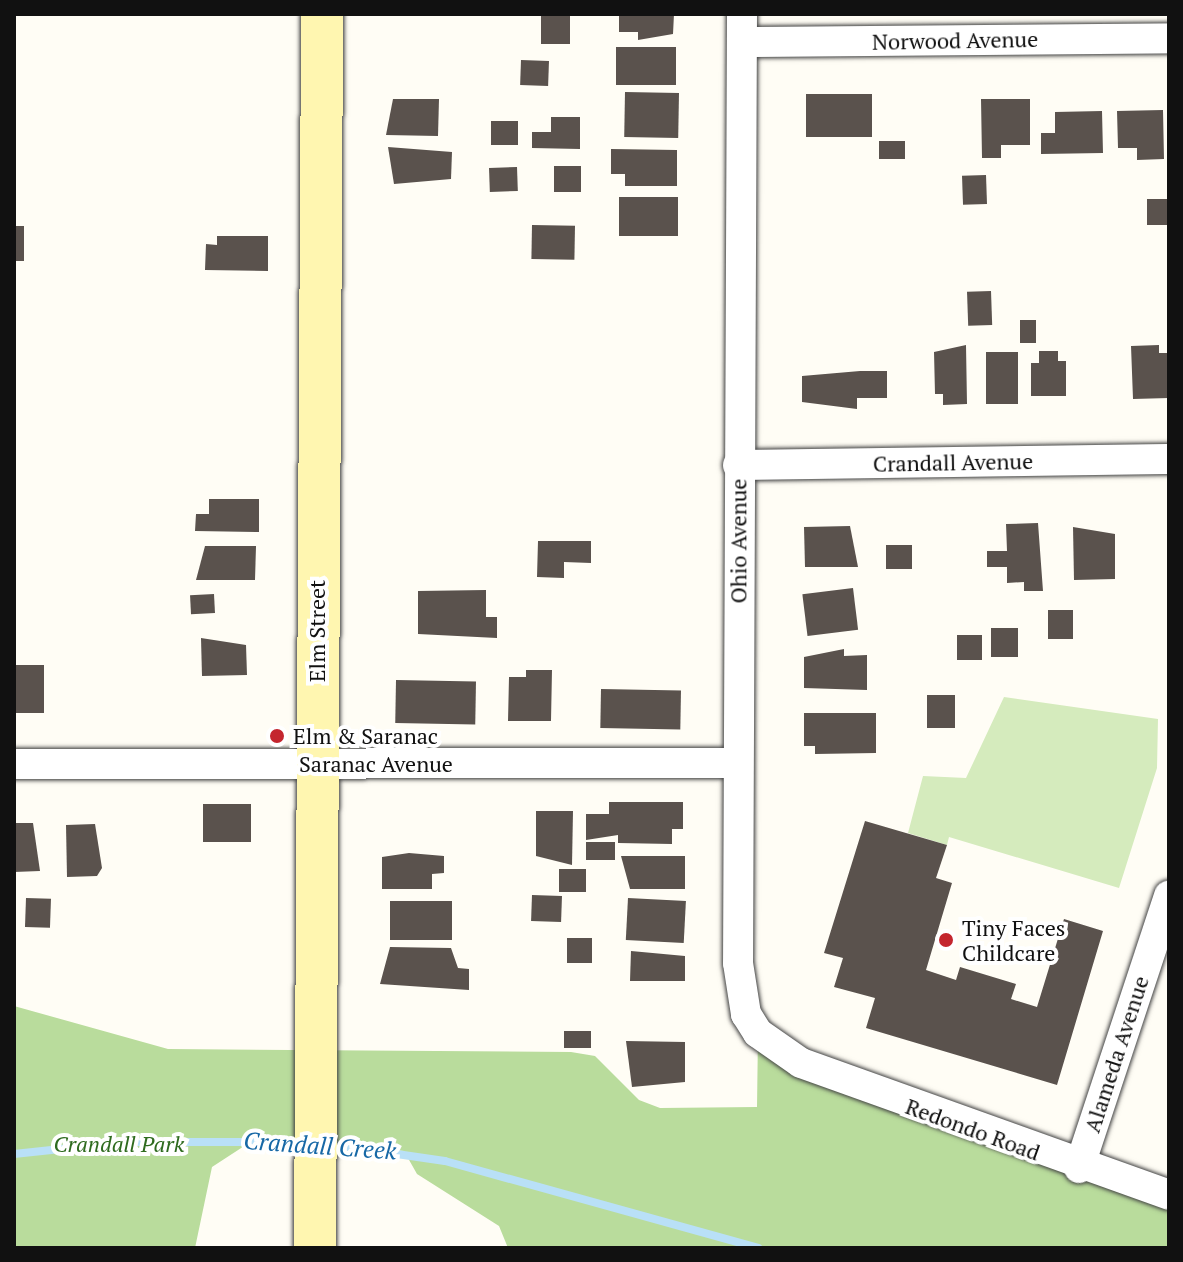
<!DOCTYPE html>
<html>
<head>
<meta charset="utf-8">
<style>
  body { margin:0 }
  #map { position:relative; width:1183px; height:1262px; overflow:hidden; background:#fffdf5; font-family:"PT Serif",serif }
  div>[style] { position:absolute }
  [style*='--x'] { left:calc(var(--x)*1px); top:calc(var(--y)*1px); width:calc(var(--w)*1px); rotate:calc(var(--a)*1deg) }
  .green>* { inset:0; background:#d5ebbd }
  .forest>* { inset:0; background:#b9dc9c }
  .stream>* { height:8px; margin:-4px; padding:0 4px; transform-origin:4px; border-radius:4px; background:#b9e0f7 }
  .building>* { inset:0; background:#5a524d; transform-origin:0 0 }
  .roads { filter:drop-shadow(0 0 2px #444) drop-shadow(0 0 2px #444) }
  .street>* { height:30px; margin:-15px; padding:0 15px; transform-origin:15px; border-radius:15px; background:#fff }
  .secondary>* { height:42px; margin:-21px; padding:0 21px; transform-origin:21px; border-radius:21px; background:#fff6b0 }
  .dots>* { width:22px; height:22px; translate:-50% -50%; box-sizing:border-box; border:4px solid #fff; border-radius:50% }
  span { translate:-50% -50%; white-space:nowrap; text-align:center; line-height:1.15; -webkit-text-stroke:8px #fff; paint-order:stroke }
  .street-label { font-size:22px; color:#111 }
  .poi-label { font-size:22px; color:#111 }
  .left { translate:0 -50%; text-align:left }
  .park-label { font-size:22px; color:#2f6b1f; font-style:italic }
  .water-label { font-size:24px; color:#1768a6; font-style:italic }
  .frame { position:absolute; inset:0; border:16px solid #111; pointer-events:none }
</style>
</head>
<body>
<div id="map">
  <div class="green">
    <i style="clip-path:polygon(1004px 697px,1158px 719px,1157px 768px,1119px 888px,949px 837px,947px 845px,908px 833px,923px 776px,966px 778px)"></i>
  </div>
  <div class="forest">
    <i style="clip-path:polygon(14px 1006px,168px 1049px,571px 1052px,595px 1056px,639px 1100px,660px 1108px,757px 1107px,758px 1033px,1169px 1195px,1169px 1248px,508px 1248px,499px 1226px,417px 1174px,404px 1151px,255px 1139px,212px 1167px,195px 1248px,14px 1248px)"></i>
  </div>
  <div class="stream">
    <i style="--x:328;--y:1144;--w:118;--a:8.3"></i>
    <i style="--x:445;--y:1161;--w:325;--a:15.5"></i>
    <i style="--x:14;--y:1154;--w:113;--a:-6.1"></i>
    <i style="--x:126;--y:1142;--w:177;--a:0"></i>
  </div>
  <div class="building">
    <i style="left:541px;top:14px;width:29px;height:30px"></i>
    <i style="clip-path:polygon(619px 14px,674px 14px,673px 34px,638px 40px,638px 32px,619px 32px)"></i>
    <i style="left:616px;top:47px;width:60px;height:38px"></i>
    <i style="left:521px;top:60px;width:28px;height:25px;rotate:2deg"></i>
    <i style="left:625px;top:92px;width:54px;height:45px;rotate:1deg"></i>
    <i style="left:806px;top:94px;width:66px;height:43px"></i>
    <i style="clip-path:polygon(393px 99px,439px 99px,438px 136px,386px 135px)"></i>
    <i style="clip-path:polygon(981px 99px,1030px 99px,1030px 145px,1001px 145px,1001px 158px,982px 158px)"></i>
    <i style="clip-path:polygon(1163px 110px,1164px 159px,1137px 160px,1137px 148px,1118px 148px,1117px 111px)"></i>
    <i style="clip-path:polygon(1102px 111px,1103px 153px,1041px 154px,1041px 133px,1055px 133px,1055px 112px)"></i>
    <i style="clip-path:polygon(551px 117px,580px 117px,580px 149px,532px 148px,532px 132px,551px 132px)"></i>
    <i style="left:491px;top:121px;width:27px;height:24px"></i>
    <i style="left:905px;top:141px;width:18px;height:26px;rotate:90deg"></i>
    <i style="clip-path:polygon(388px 147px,452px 152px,451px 179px,394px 184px)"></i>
    <i style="clip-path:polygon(611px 149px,677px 150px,677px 186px,625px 186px,625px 174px,611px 174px)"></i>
    <i style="left:554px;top:166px;width:27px;height:26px"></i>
    <i style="left:517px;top:167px;width:24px;height:28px;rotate:88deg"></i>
    <i style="left:986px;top:175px;width:29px;height:24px;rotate:88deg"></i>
    <i style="left:619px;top:197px;width:59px;height:39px"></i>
    <i style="left:1147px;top:199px;width:22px;height:26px"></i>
    <i style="left:532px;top:225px;width:43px;height:34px;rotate:1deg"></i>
    <i style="left:14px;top:226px;width:10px;height:35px"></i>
    <i style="clip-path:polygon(217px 236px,268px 236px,268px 271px,205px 270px,206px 244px,217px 245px)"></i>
    <i style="left:991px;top:291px;width:34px;height:24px;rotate:88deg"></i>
    <i style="left:1020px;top:320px;width:16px;height:23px"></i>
    <i style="clip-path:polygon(966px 345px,967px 404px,943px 405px,943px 394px,935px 394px,934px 352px)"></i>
    <i style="clip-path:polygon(1159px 345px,1159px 353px,1169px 353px,1169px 398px,1133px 399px,1131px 346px)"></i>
    <i style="clip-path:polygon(1039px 351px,1058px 351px,1058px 361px,1066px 361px,1066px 396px,1031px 396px,1031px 363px,1039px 363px)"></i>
    <i style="left:1018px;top:352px;width:52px;height:32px;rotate:90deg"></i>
    <i style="clip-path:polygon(860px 371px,887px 371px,887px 398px,857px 398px,857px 409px,802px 402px,802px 376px)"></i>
    <i style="clip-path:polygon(209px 499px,259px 499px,259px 532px,195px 531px,196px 514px,209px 514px)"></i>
    <i style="clip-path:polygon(1038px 523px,1043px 591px,1024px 591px,1024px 582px,1007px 583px,1007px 567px,987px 567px,987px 551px,1007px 551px,1006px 524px)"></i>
    <i style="clip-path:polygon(850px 526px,858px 567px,805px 567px,804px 527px)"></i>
    <i style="clip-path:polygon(1073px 527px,1115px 534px,1115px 579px,1074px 580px)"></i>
    <i style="clip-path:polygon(538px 541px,591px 541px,591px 563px,564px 562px,564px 578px,537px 577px)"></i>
    <i style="left:912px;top:545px;width:24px;height:26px;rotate:90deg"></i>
    <i style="clip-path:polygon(205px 546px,256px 546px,255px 580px,196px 580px)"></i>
    <i style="left:853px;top:588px;width:42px;height:51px;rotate:83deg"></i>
    <i style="clip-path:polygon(486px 590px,486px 617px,497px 617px,497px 638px,418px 634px,418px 591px)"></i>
    <i style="left:214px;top:594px;width:19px;height:24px;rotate:87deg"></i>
    <i style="left:1048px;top:610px;width:25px;height:29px"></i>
    <i style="left:991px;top:628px;width:27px;height:29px"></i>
    <i style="left:957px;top:635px;width:25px;height:25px"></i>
    <i style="clip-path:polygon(201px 638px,246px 645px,247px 675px,202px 676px)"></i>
    <i style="clip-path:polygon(844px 649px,844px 656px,867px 655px,867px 690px,804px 688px,804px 657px)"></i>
    <i style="left:14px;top:665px;width:30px;height:48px"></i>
    <i style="clip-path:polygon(526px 670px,552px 670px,551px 721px,508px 721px,509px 677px,526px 677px)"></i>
    <i style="left:396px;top:680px;width:80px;height:43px;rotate:1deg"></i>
    <i style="left:601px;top:689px;width:80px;height:39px;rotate:1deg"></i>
    <i style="left:927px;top:695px;width:28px;height:33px"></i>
    <i style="clip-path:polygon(804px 713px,876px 713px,876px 753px,815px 754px,815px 746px,804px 746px)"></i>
    <i style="clip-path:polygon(609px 802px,683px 802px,683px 829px,672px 829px,672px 844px,618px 843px,618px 835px,586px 840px,586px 814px,609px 814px)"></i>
    <i style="left:203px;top:804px;width:48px;height:38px"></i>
    <i style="clip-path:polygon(536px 811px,573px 811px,572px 865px,536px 856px)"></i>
    <i style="clip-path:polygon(865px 821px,947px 845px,936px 878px,952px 883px,926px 970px,956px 980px,960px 967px,1016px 984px,1011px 999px,1037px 1007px,1064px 919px,1103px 931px,1057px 1085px,866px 1028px,875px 998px,834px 987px,843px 958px,824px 953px)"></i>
    <i style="clip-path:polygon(14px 823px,33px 823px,40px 871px,14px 872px)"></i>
    <i style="clip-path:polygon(95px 824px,102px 868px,97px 876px,67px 877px,66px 825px)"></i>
    <i style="left:615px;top:842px;width:18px;height:29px;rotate:90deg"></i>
    <i style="clip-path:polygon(409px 853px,444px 856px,444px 873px,432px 874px,432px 889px,382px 889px,382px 857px)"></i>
    <i style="clip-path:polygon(621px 856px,685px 856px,685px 889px,630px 889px)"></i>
    <i style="left:559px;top:869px;width:27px;height:23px"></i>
    <i style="left:532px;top:895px;width:30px;height:26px;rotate:2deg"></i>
    <i style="left:26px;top:898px;width:25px;height:29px;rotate:2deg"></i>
    <i style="left:628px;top:898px;width:58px;height:42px;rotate:3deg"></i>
    <i style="left:390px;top:901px;width:62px;height:39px"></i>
    <i style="left:567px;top:938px;width:25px;height:25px"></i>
    <i style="clip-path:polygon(390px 947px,451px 948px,458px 968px,469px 969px,469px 990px,380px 984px)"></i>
    <i style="clip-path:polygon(631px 951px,685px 956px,685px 981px,630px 981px)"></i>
    <i style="left:564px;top:1031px;width:27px;height:17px"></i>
    <i style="clip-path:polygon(626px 1041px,685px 1042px,685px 1082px,632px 1087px)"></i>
  </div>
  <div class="roads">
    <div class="street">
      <i style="--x:742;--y:14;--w:949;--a:90.24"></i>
      <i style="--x:738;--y:963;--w:52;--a:81.1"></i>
      <i style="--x:746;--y:1014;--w:22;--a:58"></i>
      <i style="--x:758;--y:1033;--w:52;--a:34.9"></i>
      <i style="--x:801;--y:1063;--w:391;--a:19.7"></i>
      <i style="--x:742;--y:42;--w:427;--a:-0.5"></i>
      <i style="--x:738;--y:465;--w:431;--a:-0.8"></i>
      <i style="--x:14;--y:764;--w:724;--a:-0.08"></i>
      <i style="--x:1079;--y:1168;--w:287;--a:-71.7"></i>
    </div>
    <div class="secondary">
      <i style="--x:315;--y:1248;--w:1234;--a:-89.67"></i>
    </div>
  </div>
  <div class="dots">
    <i style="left:277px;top:736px;background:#c4262e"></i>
    <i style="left:946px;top:940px;background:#c4262e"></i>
  </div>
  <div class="street-label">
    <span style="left:955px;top:40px;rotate:-1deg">Norwood Avenue</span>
    <span style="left:953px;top:462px;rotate:-1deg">Crandall Avenue</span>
    <span style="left:738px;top:541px;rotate:-90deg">Ohio Avenue</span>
    <span style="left:317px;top:631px;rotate:-90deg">Elm Street</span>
    <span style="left:376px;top:764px">Saranac Avenue</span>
    <span style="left:1116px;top:1054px;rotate:-72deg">Alameda Avenue</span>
    <span style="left:973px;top:1129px;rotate:20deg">Redondo Road</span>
  </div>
  <div class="poi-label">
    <span class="left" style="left:293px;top:736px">Elm &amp; Saranac</span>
    <span class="left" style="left:962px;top:940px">Tiny Faces<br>Childcare</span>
  </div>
  <div class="park-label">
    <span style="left:119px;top:1144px">Crandall Park</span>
  </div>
  <div class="water-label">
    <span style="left:320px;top:1146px;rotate:4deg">Crandall Creek</span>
  </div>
  <div class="frame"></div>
</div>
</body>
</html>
